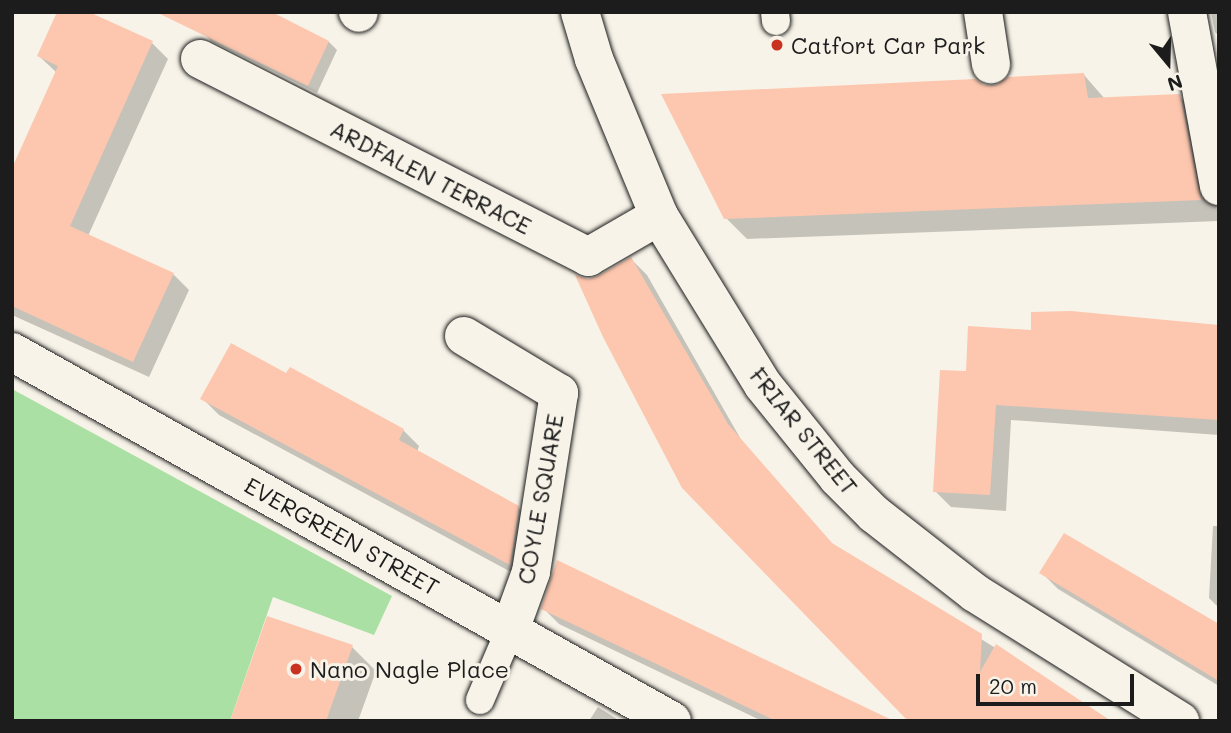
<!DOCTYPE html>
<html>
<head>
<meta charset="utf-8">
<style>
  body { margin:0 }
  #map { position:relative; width:1231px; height:733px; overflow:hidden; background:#f7f3e8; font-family:Mali,sans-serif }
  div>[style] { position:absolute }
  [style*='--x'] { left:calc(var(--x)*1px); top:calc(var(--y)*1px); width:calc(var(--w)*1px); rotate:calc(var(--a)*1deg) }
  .green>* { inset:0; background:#aae0a3 }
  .shadow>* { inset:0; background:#0003 }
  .building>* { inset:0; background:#fdc7af }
  .roads { filter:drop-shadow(0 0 2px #1c1c1c) drop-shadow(0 0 2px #1c1c1c) }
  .service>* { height:28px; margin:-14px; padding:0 14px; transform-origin:14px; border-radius:14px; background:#f7f3e8 }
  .pedestrian>* { height:38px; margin:-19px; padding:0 19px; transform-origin:19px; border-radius:19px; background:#f7f3e8 }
  .minor>* { height:38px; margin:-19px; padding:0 19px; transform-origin:19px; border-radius:19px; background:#f7f3e8 }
  .secondary>* { height:38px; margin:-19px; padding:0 19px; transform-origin:19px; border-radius:19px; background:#f7f3e8 }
  .dots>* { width:19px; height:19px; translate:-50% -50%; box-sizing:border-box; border:4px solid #f7f3e8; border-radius:50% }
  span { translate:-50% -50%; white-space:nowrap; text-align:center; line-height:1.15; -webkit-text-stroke:6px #f7f3e8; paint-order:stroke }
  .poi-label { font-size:23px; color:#1c1c1c }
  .left { translate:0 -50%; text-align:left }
  .street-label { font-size:23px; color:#1c1c1c }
  .frame { position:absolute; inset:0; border:14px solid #1c1c1c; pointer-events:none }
  .north { position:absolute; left:1133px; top:28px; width:70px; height:70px; -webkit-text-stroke:5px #f7f3e8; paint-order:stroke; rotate:161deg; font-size:19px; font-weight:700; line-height:28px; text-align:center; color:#1c1c1c }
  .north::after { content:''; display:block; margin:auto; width:24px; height:32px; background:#1c1c1c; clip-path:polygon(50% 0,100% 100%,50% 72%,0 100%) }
  .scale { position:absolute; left:976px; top:674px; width:158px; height:32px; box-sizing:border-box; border:4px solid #1c1c1c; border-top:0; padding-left:9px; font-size:21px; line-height:24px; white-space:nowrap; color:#1c1c1c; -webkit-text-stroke:5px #f7f3e8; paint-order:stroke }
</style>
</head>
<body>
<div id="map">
  <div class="green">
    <i style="clip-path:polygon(12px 389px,392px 596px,374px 635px,273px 597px,230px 721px,12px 721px)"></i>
  </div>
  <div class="shadow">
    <i style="clip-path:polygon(85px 12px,152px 43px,168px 59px,88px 236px,173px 274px,189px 290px,149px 377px,12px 315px,12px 172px,57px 73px,39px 56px)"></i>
    <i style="clip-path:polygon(1211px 12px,1219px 12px,1219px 36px,1215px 32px)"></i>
    <i style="clip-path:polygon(202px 32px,329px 42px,337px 50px,317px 93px,211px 41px)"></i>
    <i style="clip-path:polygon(1084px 75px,1105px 99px,1179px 96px,1200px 117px,1219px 221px,747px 239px,726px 218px,983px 86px)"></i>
    <i style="clip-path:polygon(631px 259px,647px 275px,743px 443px,835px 547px,1111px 721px,911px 721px,588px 281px)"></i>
    <i style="clip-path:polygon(1219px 327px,1219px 435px,1011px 420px,1006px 511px,951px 507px,935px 491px,967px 373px,1033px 332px)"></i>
    <i style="clip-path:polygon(287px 376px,403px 430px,419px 446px,417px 452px,518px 507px,534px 523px,526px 580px,219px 415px,203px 399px)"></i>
    <i style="clip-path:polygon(1213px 526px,1219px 526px,1219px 608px,1209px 598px)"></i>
    <i style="clip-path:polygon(1042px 573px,1219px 629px,1219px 686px,1058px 589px)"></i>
    <i style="clip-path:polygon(543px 608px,890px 721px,762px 721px,559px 624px)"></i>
    <i style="clip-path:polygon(352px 647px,376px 671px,358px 721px,232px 721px)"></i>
    <i style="clip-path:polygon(598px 707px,620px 721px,589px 721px)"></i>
  </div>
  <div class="building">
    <i style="clip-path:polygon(57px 12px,89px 12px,153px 41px,70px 226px,174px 273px,133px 362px,12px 306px,12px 168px,58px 66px,37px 56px)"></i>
    <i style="clip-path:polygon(156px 12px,272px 12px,329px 41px,308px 86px)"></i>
    <i style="clip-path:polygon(1084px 73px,1088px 98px,1180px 94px,1201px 200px,724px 219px,661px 94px,975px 79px,984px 85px,994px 86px,1008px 77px)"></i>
    <i style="clip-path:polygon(631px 257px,728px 424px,832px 543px,982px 634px,980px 672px,996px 644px,1111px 721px,908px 721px,682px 488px,603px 337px,575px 275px,588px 279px,598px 276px)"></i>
    <i style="clip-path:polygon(1071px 311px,1219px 325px,1219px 420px,996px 405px,990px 495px,933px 492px,940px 370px,966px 371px,968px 326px,1031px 330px,1031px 312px)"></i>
    <i style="clip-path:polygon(231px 343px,286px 373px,290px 367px,404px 429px,399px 440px,519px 506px,510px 565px,200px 399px)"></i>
    <i style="clip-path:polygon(1064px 533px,1219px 624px,1219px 681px,1039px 573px)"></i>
    <i style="clip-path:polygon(557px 560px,894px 721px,776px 721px,541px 609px)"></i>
    <i style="clip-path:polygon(267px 616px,353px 645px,326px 721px,230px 721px)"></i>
  </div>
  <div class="roads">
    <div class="service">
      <i style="--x:775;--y:12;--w:9;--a:84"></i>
      <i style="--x:480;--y:700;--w:76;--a:-66.8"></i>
    </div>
    <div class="pedestrian">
      <i style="--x:464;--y:336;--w:111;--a:31"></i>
      <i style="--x:559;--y:393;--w:181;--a:98.9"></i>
      <i style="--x:531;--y:572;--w:62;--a:109.9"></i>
    </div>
    <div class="minor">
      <i style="--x:358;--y:12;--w:1;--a:45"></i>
      <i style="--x:580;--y:12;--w:49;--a:73.4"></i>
      <i style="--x:594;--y:59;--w:170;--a:67.5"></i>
      <i style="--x:659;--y:216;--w:198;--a:58.4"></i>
      <i style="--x:763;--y:385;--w:119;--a:51.1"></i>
      <i style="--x:838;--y:478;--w:51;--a:45"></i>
      <i style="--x:874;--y:514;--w:128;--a:38"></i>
      <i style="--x:975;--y:593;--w:242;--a:32"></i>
      <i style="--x:983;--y:12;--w:53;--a:81.3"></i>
      <i style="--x:1187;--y:12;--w:177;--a:79.6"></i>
      <i style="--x:200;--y:59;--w:436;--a:27"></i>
      <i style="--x:588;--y:257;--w:82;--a:-30"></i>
    </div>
    <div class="secondary">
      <i style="--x:12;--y:352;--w:756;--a:29.21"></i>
    </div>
  </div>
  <div class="dots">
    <i style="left:777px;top:45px;background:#c8321e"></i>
    <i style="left:296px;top:669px;background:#c8321e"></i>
  </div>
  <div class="poi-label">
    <span class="left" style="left:791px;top:45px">Catfort Car Park</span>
    <span class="left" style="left:310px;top:669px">Nano Nagle Place</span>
  </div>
  <div class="street-label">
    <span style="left:431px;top:177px;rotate:27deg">ARDFALEN TERRACE</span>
    <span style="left:804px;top:431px;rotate:51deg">FRIAR STREET</span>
    <span style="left:540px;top:499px;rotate:-80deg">COYLE SQUARE</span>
    <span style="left:342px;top:536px;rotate:29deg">EVERGREEN STREET</span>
  </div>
  <div class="frame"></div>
  <div class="north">N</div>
  <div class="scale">20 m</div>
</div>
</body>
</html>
